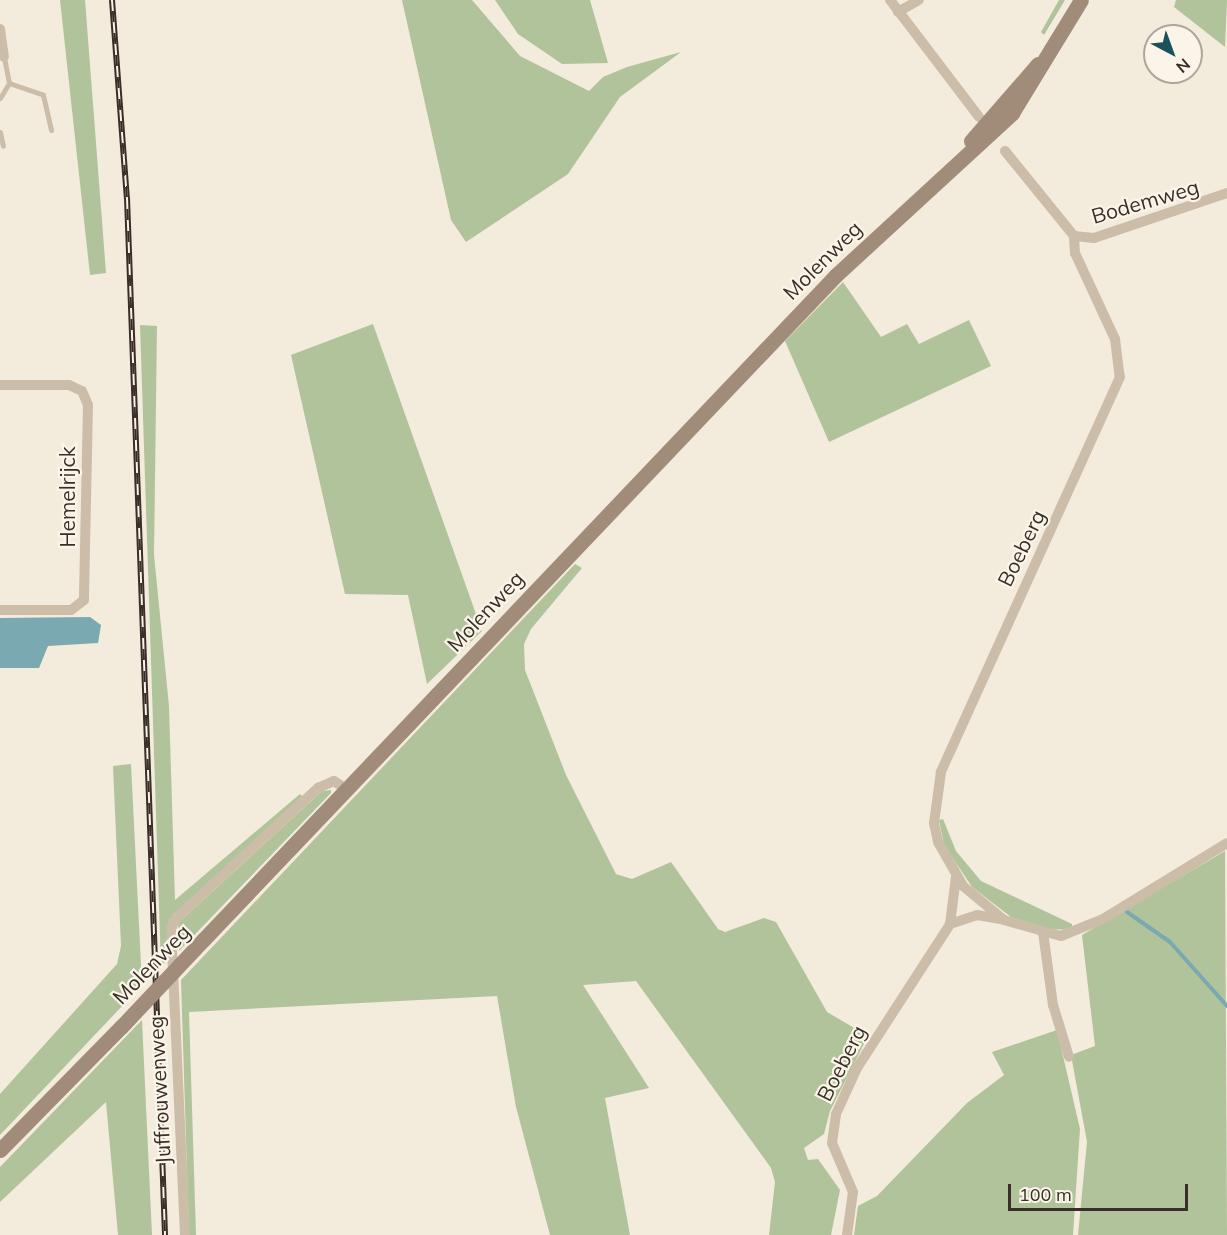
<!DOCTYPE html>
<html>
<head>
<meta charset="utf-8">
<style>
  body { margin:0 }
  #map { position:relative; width:1227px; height:1235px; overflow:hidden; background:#f3ebdc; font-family:Mulish,sans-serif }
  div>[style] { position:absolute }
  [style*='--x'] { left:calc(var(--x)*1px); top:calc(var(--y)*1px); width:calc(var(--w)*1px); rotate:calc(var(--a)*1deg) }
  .green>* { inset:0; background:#b1c39b }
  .water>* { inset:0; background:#7aa9b2 }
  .stream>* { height:4px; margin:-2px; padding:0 2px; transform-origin:2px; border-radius:2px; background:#7aa9b2 }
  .lane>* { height:5px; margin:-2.5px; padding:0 2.5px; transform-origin:2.5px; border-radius:2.5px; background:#ccbda8 }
  .street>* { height:10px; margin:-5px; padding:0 5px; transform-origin:5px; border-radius:5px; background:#ccbda8 }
  .secondary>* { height:15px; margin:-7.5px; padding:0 7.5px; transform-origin:7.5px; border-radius:7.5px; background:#a08c79 }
  .rail>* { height:6px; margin-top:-3px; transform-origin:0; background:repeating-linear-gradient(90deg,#fbf5e9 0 11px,#392f28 0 22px); box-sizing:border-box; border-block:2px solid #392f28 }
  .secondary-bridge>* { height:15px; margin:-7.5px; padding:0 7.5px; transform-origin:7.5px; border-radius:7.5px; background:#a08c79 }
  span { translate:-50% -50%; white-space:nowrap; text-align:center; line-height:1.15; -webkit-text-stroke:4.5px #fbf5e9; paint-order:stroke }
  .street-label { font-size:21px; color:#392f28 }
  .north { position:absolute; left:1143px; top:24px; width:60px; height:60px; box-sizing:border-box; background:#fbf5e9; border:2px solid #ada69c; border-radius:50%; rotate:139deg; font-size:16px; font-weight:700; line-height:24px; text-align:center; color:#392f28 }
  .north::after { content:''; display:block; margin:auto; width:21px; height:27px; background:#1b515c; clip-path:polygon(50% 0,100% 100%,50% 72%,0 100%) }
  .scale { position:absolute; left:1008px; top:1184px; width:180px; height:27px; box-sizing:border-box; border:3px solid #392f28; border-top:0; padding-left:8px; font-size:18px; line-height:21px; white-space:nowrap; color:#392f28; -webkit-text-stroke:4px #fbf5e9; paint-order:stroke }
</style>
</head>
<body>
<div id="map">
  <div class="green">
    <i style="clip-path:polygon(60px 0,85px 0,106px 273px,90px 275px)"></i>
    <i style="clip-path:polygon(402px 0,472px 0,520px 56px,589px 91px,603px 77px,627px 67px,681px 52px,620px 97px,568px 174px,466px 242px,451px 220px)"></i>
    <i style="clip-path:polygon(495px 0,590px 0,608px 63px,562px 64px,518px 34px)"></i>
    <i style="clip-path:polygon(1059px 0,1065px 0,1044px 35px,1041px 32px)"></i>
    <i style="clip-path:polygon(1176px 0,1227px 0,1225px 47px,1174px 7px)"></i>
    <i style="clip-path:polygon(843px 282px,881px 337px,907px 324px,919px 344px,969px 320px,991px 366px,829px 442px,785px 341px)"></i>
    <i style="clip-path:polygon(373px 324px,482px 631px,427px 684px,408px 595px,345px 594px,291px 355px)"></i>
    <i style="clip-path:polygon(140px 325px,157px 326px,154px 555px,169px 706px,175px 900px,300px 794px,303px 797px,169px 920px,167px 960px,161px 967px)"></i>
    <i style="clip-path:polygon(575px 564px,582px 568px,531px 629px,524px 644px,525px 670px,566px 775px,616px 874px,632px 879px,671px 862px,718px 929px,725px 932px,764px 918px,776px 922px,827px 1012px,868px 1036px,830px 1111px,824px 1134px,804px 1148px,808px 1160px,818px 1159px,840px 1190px,831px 1235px,769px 1235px,775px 1182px,771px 1168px,636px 981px,583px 985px,649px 1088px,605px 1098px,630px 1235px,550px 1235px,516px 1107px,497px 996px,189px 1012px,196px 1235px,189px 1235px,181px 980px)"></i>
    <i style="clip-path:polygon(131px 764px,142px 985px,0 1135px,0 1094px,117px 964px,121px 946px,113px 766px)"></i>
    <i style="clip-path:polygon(331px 790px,331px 793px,179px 951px,178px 923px,322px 791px)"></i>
    <i style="clip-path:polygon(943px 819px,956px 851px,981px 881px,1072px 924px,1072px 930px,1048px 929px,1011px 917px,972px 887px,944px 845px,939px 820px)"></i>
    <i style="clip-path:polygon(1225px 851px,1227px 1235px,1078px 1235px,1087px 1142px,1071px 1055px,1095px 1046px,1082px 935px)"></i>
    <i style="clip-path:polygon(142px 1020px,152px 1235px,118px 1235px,106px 1102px,0 1202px,0 1167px)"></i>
    <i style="clip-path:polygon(1057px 1030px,1080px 1129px,1073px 1235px,854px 1235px,858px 1206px,877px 1196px,967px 1103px,1004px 1075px,992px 1052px)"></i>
  </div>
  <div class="water">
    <i style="clip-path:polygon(90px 617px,101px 625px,98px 643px,48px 646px,39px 668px,0 668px,0 618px)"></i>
  </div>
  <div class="stream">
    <i style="--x:1127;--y:912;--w:52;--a:34.9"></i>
    <i style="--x:1170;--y:942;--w:86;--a:48.3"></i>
  </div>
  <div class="lane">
    <i style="--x:9;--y:83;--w:36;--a:19"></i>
    <i style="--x:43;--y:95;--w:36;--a:77"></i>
    <i style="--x:0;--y:98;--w:17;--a:-59"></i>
    <i style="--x:9;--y:83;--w:26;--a:-101"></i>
    <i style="--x:0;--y:132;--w:14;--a:78"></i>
  </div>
  <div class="street">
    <i style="--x:890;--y:0;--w:147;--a:52.7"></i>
    <i style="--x:898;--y:12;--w:24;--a:-30"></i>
    <i style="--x:0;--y:29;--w:28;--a:82"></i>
    <i style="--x:1005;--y:151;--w:109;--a:50.9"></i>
    <i style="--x:1074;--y:236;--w:20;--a:6"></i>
    <i style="--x:1094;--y:238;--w:140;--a:-18.7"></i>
    <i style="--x:1074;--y:236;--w:17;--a:87"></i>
    <i style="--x:1075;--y:253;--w:95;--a:65.1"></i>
    <i style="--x:1115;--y:339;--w:38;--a:83"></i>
    <i style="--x:1120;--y:377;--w:434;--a:114.4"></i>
    <i style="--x:941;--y:772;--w:51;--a:97.8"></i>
    <i style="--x:934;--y:823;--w:19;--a:78"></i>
    <i style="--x:938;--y:842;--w:51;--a:60.4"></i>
    <i style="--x:963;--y:886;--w:53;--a:39.7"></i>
    <i style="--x:1004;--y:920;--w:59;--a:15.7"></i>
    <i style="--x:1061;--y:936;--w:45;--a:-22"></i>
    <i style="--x:1103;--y:919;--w:145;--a:-31.5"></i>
    <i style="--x:0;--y:385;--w:69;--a:0"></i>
    <i style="--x:69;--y:385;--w:14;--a:25"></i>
    <i style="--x:82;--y:391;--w:15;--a:67"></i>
    <i style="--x:88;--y:405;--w:195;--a:91.2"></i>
    <i style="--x:84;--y:600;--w:16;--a:142"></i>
    <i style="--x:71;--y:610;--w:71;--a:180"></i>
    <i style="--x:950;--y:924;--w:28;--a:-18"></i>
    <i style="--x:977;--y:915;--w:27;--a:10"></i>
    <i style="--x:1043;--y:932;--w:74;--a:82.2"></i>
    <i style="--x:1053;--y:1005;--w:54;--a:72.9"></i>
    <i style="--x:185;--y:1235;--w:306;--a:-92.6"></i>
    <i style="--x:171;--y:929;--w:12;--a:-66"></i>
    <i style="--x:176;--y:918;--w:193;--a:-42.5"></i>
    <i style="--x:318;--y:788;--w:17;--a:-24"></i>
    <i style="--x:334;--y:781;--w:14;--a:34"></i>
    <i style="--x:847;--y:1235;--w:43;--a:-82.1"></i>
    <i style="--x:853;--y:1192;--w:53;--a:-113.2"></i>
    <i style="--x:832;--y:1143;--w:29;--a:-82"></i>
    <i style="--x:836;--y:1114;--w:51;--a:-65.5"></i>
    <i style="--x:857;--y:1068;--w:171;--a:-57.1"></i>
    <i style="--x:950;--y:924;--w:47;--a:-82.7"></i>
  </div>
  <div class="secondary">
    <i style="--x:971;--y:141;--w:102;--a:-49"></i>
    <i style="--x:203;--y:940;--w:917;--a:-46.41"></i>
    <i style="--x:835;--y:276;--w:241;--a:-42.6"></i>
    <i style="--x:1012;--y:113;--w:132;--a:-58.6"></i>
    <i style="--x:0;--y:1150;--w:173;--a:-45.5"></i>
  </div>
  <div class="rail">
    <i style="--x:112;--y:0;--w:199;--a:85.7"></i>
    <i style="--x:127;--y:198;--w:1038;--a:87.9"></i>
  </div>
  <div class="secondary-bridge">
    <i style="--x:121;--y:1027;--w:120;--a:-46.7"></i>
  </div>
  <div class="street-label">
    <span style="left:1145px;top:201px;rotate:-16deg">Bodemweg</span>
    <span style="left:822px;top:260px;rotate:-45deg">Molenweg</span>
    <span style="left:67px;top:497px;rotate:-90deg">Hemelrijck</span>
    <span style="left:1021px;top:548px;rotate:-64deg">Boeberg</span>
    <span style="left:485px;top:611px;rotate:-47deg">Molenweg</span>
    <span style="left:151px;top:964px;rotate:-46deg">Molenweg</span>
    <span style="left:841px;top:1063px;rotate:-63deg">Boeberg</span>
    <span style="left:159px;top:1090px;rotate:-93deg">Juffrouwenweg</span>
  </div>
  <div class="north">N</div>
  <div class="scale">100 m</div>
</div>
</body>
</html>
